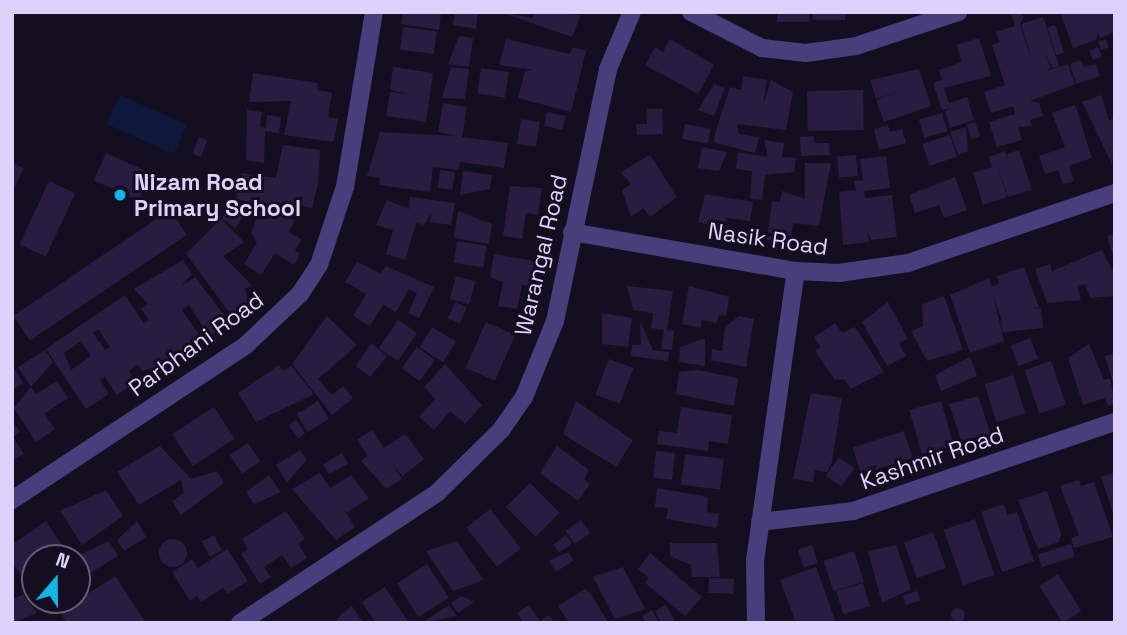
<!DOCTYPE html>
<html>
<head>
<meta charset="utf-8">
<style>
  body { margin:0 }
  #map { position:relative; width:1127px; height:635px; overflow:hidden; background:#140f20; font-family:"Space Grotesk",sans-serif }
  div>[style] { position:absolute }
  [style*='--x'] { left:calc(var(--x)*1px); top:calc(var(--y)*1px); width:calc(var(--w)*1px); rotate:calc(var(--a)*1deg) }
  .water>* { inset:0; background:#0d183b; transform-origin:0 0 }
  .building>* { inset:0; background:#281c40; transform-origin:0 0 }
  .round { border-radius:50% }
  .minor>* { height:18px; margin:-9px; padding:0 9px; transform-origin:9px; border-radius:9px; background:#483e7c }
  .dots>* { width:19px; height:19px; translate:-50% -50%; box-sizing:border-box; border:4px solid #140f20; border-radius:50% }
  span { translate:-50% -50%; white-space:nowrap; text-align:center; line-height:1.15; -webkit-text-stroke:6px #140f20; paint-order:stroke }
  .poi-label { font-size:23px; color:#dcd2fb; font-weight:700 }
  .left { translate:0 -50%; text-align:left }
  .street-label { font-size:23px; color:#dcd2fb }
  .frame { position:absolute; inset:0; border:14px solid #dcd2fb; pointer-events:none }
  .north { position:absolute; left:21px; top:544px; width:70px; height:70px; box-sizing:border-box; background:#140f20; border:2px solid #645d78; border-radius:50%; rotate:20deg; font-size:19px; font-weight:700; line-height:28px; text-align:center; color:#dcd2fb }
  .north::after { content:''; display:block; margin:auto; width:24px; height:32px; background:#12b5e7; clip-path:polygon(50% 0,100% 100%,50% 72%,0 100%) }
</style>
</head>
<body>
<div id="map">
  <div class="water">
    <i style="left:120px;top:95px;width:73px;height:32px;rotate:24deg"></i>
  </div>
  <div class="building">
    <i style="clip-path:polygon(403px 12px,441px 12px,439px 30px,401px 24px)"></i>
    <i style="clip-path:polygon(455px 12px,478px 12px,476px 29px,453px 25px)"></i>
    <i style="clip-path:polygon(500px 12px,532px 18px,534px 12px,581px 15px,572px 37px)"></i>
    <i style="left:777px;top:12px;width:32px;height:10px"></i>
    <i style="left:813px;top:12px;width:32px;height:8px"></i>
    <i style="clip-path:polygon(1017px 12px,1024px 16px,1020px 24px,1035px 69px,1021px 24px,1043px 17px,1059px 66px,1053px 68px,1045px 54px,1051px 68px,1046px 71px,1068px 64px,1075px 84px,1030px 101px,1039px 103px,1043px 116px,1030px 120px,1032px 126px,1018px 127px,1022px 140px,997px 147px,989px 122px,1015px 114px,1013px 106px,991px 113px,984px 92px,1005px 85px,992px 45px,1000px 42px,996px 32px,1015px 26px,1011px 14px)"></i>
    <i style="clip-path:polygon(1060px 12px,1113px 12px,1115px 32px,1100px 38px,1098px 31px,1096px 40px,1073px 48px)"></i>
    <i style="left:1055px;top:25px;width:29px;height:8px;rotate:72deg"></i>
    <i style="left:403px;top:27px;width:34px;height:23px;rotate:7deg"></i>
    <i style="clip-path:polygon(459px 36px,473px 38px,469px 67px,448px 64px)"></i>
    <i style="clip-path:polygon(979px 38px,991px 76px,944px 88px,949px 103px,967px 97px,974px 120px,950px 128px,945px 111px,951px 108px,942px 110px,933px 83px,942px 80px,939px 70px,962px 62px,956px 45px)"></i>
    <i style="clip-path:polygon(506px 39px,570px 54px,572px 47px,586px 51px,571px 112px,518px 98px,525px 71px,533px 70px,499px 65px)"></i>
    <i style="clip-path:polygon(670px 39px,714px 65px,698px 94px,645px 65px,655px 47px,663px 52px)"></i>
    <i style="left:1106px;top:39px;width:9px;height:8px;rotate:72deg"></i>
    <i style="left:1098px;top:47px;width:10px;height:10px;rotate:66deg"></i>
    <i style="clip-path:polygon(1081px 60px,1084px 67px,1096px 64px,1100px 76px,1076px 84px,1070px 64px)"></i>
    <i style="clip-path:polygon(393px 67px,433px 73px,426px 122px,386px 116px,390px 92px,409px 94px,390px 90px)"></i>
    <i style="clip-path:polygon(451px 67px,469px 69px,465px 99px,442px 98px)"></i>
    <i style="left:481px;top:68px;width:28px;height:26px;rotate:8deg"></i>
    <i style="clip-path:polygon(919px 69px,931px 106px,884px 122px,876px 100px,900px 91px,876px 99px,870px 80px)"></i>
    <i style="clip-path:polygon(253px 73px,318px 83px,317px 90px,332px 93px,328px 117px,338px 119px,334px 142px,284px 135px,291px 101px,249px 102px)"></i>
    <i style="clip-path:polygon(743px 76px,767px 80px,763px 105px,771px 80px,793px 92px,786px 130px,737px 124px,739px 134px,759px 137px,755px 153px,715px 143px,714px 137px,730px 87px,741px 90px)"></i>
    <i style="clip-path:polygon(714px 84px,725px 88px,714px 116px,698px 110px)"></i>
    <i style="left:863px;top:90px;width:40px;height:56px;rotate:89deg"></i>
    <i style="clip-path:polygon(1101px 95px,1109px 120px,1115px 118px,1112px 164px,1082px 102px)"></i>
    <i style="clip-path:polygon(443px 103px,467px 107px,462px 137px,508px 143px,504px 168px,460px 162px,458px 170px,433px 167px,430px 192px,379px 185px,380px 178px,367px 176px,380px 132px,458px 136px,438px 132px)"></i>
    <i style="clip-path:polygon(1075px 105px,1092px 158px,1069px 166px,1074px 181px,1063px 184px,1058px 170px,1045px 174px,1039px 156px,1065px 147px,1052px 113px)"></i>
    <i style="clip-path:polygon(647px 109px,662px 109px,663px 134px,637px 135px,636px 124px,647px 124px)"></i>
    <i style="clip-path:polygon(247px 110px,262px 112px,260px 127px,266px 128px,267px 115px,281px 117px,279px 133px,265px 131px,264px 163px,246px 160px)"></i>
    <i style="left:547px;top:112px;width:19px;height:14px;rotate:12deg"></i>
    <i style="left:942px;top:113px;width:19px;height:24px;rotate:74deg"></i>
    <i style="left:521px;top:119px;width:19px;height:25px;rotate:9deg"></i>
    <i style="left:975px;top:122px;width:15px;height:9px;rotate:70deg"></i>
    <i style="left:685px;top:124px;width:26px;height:15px;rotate:11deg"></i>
    <i style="clip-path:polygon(888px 125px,890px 132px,902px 129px,906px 143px,879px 150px,874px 129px)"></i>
    <i style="clip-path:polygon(966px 127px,968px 151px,958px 155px,950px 132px)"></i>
    <i style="left:950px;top:135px;width:23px;height:29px;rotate:72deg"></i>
    <i style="clip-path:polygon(814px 136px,814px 143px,829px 143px,830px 155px,801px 156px,800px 137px)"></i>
    <i style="left:199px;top:137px;width:9px;height:18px;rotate:21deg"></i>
    <i style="clip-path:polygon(764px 140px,784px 143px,782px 157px,796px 158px,794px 172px,765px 175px,762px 200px,750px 199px,752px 171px,736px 169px,738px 152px,768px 157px)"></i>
    <i style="clip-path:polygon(283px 145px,320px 150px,318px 184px,312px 208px,279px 203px,277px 214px,295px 220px,289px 232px,302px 240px,295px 250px,300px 254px,294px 265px,275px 253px,261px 275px,244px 264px,257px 243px,251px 233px,261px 207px,236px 198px,241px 173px,276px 178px)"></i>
    <i style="clip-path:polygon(702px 147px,727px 152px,719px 171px,698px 168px)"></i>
    <i style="clip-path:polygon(1019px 150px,1032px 190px,1008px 197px,995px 159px,1007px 197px,983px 205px,973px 173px,992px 167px,989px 157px,1005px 151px,1008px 161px,1007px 154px)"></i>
    <i style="left:106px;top:153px;width:49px;height:30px;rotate:24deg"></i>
    <i style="clip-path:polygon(650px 155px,677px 197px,650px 217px,643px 208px,631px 217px,622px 190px,631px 184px,621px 172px)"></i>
    <i style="left:856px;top:155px;width:21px;height:19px;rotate:85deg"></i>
    <i style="clip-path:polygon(886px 156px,890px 188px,864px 191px,865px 198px,892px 195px,897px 237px,871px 240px,867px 231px,869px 242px,843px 245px,839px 192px,856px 190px,854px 181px,863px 180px,860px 159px)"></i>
    <i style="clip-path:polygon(12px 163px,24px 168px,12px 192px)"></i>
    <i style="clip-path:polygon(805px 163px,831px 163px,819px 226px,793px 223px,790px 243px,767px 240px,772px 201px,780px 202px,782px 191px,805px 199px)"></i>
    <i style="left:440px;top:170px;width:15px;height:18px;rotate:8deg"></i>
    <i style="clip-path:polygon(463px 171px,492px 175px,490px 189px,460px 195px)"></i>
    <i style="clip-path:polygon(955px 177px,967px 210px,944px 218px,939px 205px,915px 213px,909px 195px)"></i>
    <i style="left:49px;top:181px;width:29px;height:70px;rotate:25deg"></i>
    <i style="clip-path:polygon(510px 186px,542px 188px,538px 215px,526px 213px,522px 239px,503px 236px)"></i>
    <i style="clip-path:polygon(705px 194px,753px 202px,750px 221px,726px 218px,724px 227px,698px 222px)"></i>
    <i style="clip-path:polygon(231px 197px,249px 205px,236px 228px,222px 219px)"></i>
    <i style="clip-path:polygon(410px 197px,455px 203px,451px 225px,430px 222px,431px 213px,424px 225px,416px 223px,405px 260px,386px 254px,393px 230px,376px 225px,387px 200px,409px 209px)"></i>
    <i style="left:170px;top:210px;width:30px;height:189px;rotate:56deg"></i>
    <i style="clip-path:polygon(458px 211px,492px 224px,489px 244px,454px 238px)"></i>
    <i style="clip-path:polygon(221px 219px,244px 242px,223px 256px,252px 285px,245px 289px,249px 306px,232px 316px,186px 254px)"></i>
    <i style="clip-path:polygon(1115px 233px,1115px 259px,1114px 259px,1107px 236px)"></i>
    <i style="left:457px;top:241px;width:30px;height:22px;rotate:9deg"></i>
    <i style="clip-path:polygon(1102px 250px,1115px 275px,1115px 296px,1090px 298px,1085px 284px,1077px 286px,1081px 300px,1047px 303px,1035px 269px,1050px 264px,1052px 271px)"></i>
    <i style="clip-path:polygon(494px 254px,536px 261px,531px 287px,522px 285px,517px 309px,498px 306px,503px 282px,490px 277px)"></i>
    <i style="clip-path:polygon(evenodd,183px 260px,192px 274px,180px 287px,195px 277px,231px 324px,209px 336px,189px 305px,182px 310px,201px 338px,196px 347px,161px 367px,142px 371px,138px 365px,129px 371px,136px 382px,117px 395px,105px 377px,100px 380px,109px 394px,86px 409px,46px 349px,125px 295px,144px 323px,149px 320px,141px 309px,148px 304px,134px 289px,183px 260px,98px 329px,110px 347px,105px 350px,93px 333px,98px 329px,183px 260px,81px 341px,91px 356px,71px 370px,64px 353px,81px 341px)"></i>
    <i style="clip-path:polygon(357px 262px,381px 274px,386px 266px,434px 287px,419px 318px,408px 313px,417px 293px,409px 289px,396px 312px,383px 305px,370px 326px,353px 316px,366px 294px,345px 282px)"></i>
    <i style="clip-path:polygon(1024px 267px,1039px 307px,1001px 318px,990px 287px,999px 284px,997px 276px)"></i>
    <i style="left:456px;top:276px;width:20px;height:24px;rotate:15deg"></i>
    <i style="clip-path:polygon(989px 278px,1004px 341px,970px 353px,950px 295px)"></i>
    <i style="clip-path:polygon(627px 286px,673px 291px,667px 330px,674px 331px,672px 350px,661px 349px,664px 330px,651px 328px,653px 313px,633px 310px)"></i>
    <i style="clip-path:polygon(689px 286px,729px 297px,726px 316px,719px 315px,716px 323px,702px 320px,701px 328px,682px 324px)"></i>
    <i style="clip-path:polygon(944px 296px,963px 350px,927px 361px,911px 331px,923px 326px,922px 304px)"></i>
    <i style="left:455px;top:302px;width:13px;height:18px;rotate:23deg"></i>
    <i style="clip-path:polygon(888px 302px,908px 339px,899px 343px,906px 356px,887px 366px,862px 322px)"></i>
    <i style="left:1041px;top:308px;width:20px;height:41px;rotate:84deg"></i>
    <i style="clip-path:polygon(602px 313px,632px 318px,628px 347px,602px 344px)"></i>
    <i style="clip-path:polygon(327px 316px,357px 345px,318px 379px,332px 395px,343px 386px,353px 398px,332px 415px,292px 364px)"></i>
    <i style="clip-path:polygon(739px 316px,754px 319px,746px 367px,711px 360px,712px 349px,722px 351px,725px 327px)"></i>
    <i style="left:398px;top:320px;width:23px;height:34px;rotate:34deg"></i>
    <i style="clip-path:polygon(640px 321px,653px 350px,669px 352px,668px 361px,631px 356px,632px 345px,641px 345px)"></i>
    <i style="left:486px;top:322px;width:32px;height:50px;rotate:24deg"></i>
    <i style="clip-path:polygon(835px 323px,842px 333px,855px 327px,884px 372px,851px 389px,844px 379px,835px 380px,815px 351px,821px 347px,814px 337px)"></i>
    <i style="left:432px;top:327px;width:28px;height:24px;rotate:32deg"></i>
    <i style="clip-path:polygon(705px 338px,705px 366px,679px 362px,680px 347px)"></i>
    <i style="left:1030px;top:338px;width:22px;height:21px;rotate:68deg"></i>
    <i style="clip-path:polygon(371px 343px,387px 356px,370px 377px,356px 366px)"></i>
    <i style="clip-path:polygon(1089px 344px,1104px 380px,1110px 378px,1115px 403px,1108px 406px,1105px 398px,1083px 405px,1068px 358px)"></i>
    <i style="left:417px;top:347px;width:22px;height:26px;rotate:36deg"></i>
    <i style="clip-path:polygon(45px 350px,53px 362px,31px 387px,18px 367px)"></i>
    <i style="clip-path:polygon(1115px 353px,1115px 386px,1114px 386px,1105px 356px)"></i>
    <i style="clip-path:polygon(970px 357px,977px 376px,941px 391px,935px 375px)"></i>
    <i style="left:609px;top:359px;width:26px;height:38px;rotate:21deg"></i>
    <i style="left:1051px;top:361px;width:46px;height:28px;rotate:71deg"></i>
    <i style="clip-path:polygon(445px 364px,482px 405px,465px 424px,450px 411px,434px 430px,419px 417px,435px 399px,424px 387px)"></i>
    <i style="clip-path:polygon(279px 365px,283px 371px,291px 366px,314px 394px,256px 422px,238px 393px)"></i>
    <i style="clip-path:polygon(14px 368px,23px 383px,12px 390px,12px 370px)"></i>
    <i style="clip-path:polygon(698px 370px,738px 378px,734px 406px,676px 394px,679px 372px)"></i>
    <i style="left:1013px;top:375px;width:40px;height:30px;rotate:72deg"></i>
    <i style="clip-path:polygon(57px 381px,68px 398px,44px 414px,55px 429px,36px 442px,14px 408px,31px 387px,36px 394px)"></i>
    <i style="clip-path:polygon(811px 393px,842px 398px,832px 462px,827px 472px,815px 470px,813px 482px,793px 479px)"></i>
    <i style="clip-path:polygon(978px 396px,991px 435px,961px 440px,949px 404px)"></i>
    <i style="left:318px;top:401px;width:21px;height:25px;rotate:59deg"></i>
    <i style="clip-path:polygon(576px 401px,633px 440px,616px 467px,563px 434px)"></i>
    <i style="left:941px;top:401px;width:46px;height:33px;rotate:74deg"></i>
    <i style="left:214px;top:407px;width:38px;height:50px;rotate:57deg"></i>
    <i style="clip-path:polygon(681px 407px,732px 415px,728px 444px,709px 441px,708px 451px,657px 444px,659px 431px,677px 433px)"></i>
    <i style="clip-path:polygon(12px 420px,20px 432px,13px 437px,24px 454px,12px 461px)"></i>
    <i style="left:296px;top:420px;width:16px;height:9px;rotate:55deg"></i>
    <i style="clip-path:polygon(372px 430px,384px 448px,405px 434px,424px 459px,403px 476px,394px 467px,402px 479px,386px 489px,361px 461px,368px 456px,357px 440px)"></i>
    <i style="left:904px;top:431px;width:28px;height:54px;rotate:72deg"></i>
    <i style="left:248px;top:443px;width:22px;height:22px;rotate:56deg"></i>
    <i style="clip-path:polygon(160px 446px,191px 479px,217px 471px,224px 483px,181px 515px,172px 501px,184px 493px,181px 480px,139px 505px,117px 472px)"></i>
    <i style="clip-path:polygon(557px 446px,589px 470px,584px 479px,590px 484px,578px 501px,540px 473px)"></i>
    <i style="clip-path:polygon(300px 450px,307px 460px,287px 482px,276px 465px)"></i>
    <i style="left:656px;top:451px;width:19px;height:27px;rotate:6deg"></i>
    <i style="left:342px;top:453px;width:12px;height:22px;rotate:59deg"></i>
    <i style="left:685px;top:454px;width:39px;height:31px;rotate:7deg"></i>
    <i style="left:839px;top:457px;width:19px;height:23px;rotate:35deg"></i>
    <i style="clip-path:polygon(1115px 472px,1115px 516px,1114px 516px,1101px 477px)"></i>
    <i style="clip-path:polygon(320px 473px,330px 488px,351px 475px,369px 498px,346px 513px,355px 527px,336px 540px,292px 489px)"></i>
    <i style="clip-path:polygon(269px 475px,281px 492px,254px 504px,246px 492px)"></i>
    <i style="clip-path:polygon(1079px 480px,1081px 486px,1094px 482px,1113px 537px,1074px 548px,1071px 538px,1079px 535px,1060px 486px)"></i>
    <i style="left:530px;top:483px;width:42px;height:34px;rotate:45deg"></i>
    <i style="clip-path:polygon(657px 488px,708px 497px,707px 512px,719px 514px,717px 528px,666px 519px,668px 508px,655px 507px)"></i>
    <i style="clip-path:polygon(106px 490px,123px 516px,82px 545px,60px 511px)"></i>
    <i style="clip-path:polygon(1047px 491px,1061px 534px,1059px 542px,1038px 549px,1018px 500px)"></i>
    <i style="clip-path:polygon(1004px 504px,1007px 515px,1017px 512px,1034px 561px,1002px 572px,981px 512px)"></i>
    <i style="left:490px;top:509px;width:50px;height:30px;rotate:52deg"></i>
    <i style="clip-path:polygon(286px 511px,305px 539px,298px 544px,307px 558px,291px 568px,282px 555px,264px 567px,271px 577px,260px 584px,241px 554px,248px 549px,242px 539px)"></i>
    <i style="left:975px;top:519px;width:59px;height:33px;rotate:71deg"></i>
    <i style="left:581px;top:520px;width:16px;height:19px;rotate:55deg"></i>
    <i style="clip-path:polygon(46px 521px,65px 550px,35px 558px,35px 569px,24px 577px,12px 564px,12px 545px)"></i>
    <i style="clip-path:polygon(137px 521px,146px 537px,124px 551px,117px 540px)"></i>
    <i style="left:933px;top:532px;width:38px;height:31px;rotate:70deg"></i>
    <i style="left:214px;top:535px;width:17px;height:14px;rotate:62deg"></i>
    <i style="left:566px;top:535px;width:10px;height:16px;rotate:53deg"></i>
    <i class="round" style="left:159px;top:539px;width:28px;height:28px"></i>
    <i style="clip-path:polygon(109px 541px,118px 556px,77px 581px,77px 556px)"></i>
    <i style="clip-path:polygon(457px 541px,484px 580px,453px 591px,426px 551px)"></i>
    <i style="clip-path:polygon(670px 543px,717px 543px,720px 577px,692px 577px,691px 565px,670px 556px)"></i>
    <i style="left:1071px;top:544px;width:13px;height:35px;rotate:72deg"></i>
    <i style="left:812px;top:545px;width:19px;height:15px;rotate:72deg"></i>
    <i style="clip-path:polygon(896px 545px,911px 589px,882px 603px,868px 551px)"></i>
    <i style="clip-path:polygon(227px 549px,248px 581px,227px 594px,223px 588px,201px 602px,197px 596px,190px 601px,172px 572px,192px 559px,198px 568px)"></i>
    <i style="left:854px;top:551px;width:32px;height:32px;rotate:72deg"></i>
    <i style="clip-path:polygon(568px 552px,574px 560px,556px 572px,549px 561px)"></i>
    <i style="clip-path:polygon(650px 553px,702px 597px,685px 616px,645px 583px,649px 578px,638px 569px)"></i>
    <i style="left:427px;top:564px;width:40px;height:36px;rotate:57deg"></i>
    <i style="clip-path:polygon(623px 567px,645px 609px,615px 619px,593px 577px)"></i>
    <i style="clip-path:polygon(816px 567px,836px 623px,796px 623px,780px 580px)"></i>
    <i style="left:1058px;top:574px;width:44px;height:22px;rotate:58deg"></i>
    <i style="clip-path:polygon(115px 576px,146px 623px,67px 623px,60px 612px)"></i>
    <i style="left:709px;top:578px;width:25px;height:15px;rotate:2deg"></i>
    <i style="left:863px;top:583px;width:24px;height:28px;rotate:73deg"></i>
    <i style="clip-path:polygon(385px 587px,409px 623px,376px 623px,362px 602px)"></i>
    <i style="clip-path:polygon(585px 589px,592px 595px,608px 623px,569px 623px,558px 606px)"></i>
    <i style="left:917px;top:591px;width:10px;height:15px;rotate:73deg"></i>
    <i style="clip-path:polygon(23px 594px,37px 613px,12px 623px,13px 600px)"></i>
    <i style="clip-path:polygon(462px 596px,474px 602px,458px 613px,451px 603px)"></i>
    <i style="clip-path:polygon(37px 600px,56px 600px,43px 609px)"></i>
    <i style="clip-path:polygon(449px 605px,457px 616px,422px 623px)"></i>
    <i style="clip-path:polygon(529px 605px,540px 621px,549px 615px,554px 623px,523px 623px,517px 613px)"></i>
    <i style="clip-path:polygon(666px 605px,676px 623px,661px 623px,655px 611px)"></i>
    <i style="clip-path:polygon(352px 606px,363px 623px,335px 623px,341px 614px)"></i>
    <i class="round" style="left:951px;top:608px;width:14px;height:14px"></i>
    <i style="clip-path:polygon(652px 610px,659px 623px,646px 623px,642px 616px)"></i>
  </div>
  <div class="minor">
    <i style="--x:691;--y:12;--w:80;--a:26.9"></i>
    <i style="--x:762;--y:48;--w:44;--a:6.5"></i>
    <i style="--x:806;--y:53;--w:50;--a:-8"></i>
    <i style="--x:856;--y:46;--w:108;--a:-18.4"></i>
    <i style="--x:572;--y:232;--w:227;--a:9.9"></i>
    <i style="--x:796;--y:271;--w:43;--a:2.7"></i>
    <i style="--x:839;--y:273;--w:70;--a:-8.2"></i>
    <i style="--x:908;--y:263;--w:219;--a:-18.7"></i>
    <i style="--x:12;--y:500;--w:281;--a:-33.5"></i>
    <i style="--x:246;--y:345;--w:74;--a:-43.4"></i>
    <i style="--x:300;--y:294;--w:35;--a:-57"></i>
    <i style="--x:319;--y:265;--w:82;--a:-71.6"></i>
    <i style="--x:345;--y:187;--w:177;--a:-80.6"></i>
    <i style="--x:760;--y:522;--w:94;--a:-6.7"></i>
    <i style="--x:853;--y:511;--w:277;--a:-18.8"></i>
    <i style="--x:240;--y:623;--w:236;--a:-33.4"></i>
    <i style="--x:437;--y:493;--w:90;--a:-44.5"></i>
    <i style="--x:501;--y:430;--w:40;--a:-55.1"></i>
    <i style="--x:524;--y:397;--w:82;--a:-67.8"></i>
    <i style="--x:555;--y:321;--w:258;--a:-78.1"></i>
    <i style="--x:608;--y:69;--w:62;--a:-67.2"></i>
    <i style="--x:756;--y:623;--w:62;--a:-90.9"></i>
    <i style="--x:755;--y:561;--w:293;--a:-82"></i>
  </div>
  <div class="dots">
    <i style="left:120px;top:195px;background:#12b5e7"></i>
  </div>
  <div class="poi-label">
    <span class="left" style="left:134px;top:195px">Nizam Road<br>Primary School</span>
  </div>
  <div class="street-label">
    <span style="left:768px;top:239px;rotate:8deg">Nasik Road</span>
    <span style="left:541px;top:255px;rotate:-77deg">Warangal Road</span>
    <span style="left:196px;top:344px;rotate:-36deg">Parbhani Road</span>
    <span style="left:932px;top:458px;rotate:-19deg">Kashmir Road</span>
  </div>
  <div class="frame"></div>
  <div class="north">N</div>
</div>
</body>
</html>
